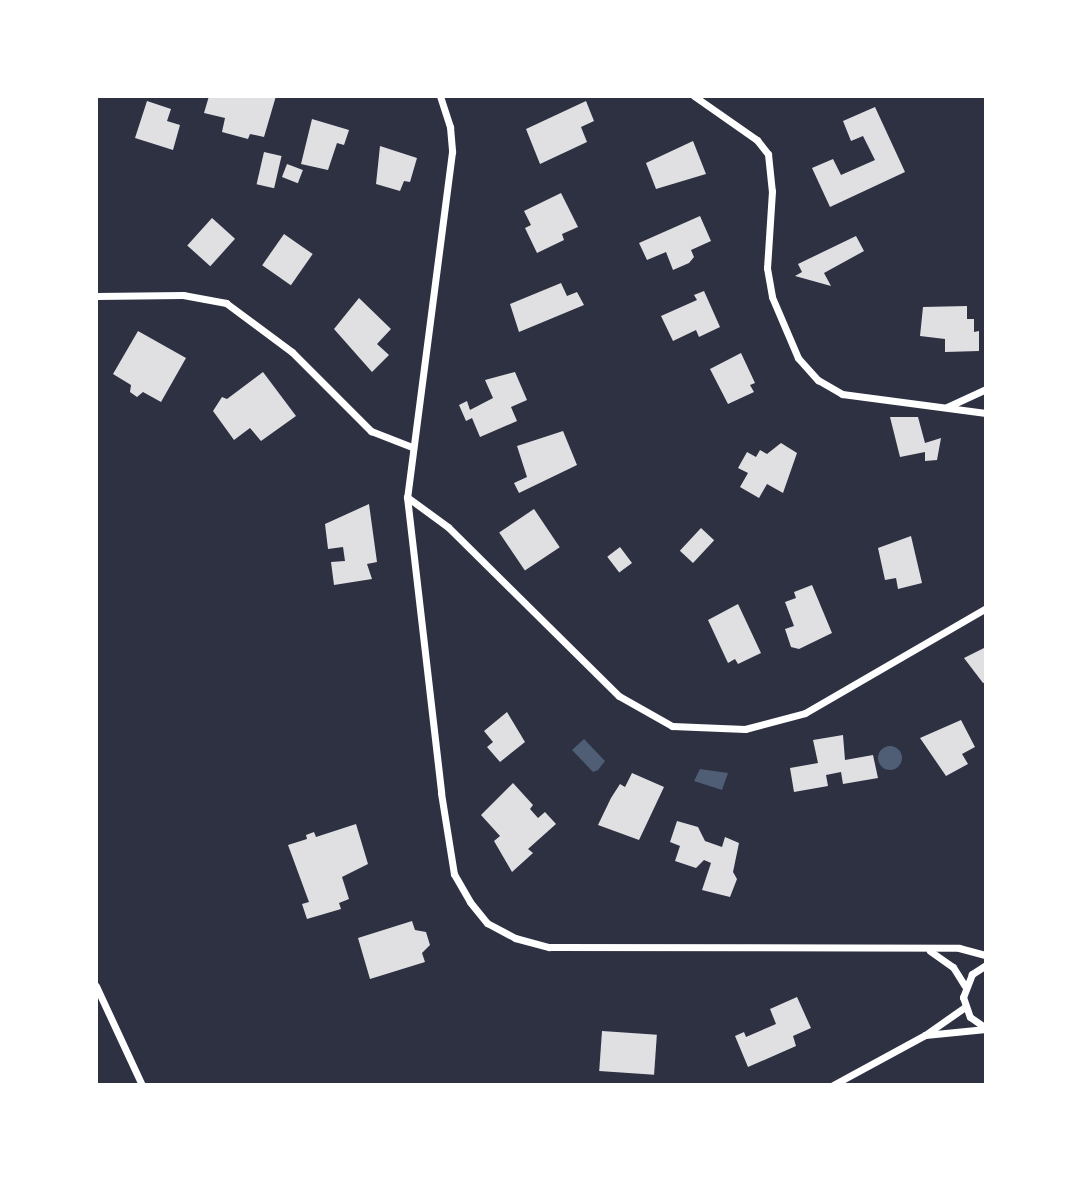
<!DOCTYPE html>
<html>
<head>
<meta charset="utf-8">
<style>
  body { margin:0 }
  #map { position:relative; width:1082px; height:1181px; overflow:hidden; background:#2d3142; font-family:"DejaVu Sans",sans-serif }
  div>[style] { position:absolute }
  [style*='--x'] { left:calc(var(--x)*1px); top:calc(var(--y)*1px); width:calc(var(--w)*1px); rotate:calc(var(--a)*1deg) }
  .water>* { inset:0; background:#4f5d75 }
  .round { border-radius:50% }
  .building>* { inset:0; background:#e0e0e3; transform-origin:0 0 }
  .minor>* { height:7px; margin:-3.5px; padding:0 3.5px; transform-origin:3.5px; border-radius:3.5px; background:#fff }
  span { translate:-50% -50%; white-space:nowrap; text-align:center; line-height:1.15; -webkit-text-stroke:7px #fff; paint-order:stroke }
  .frame { position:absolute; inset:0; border:98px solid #fff; pointer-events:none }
</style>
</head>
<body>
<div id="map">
  <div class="water">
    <i style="clip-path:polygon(584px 739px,605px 761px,598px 770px,593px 772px,572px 750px)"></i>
    <i class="round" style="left:878px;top:746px;width:24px;height:24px"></i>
    <i style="clip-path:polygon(700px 769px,728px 773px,722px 790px,694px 781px)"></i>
  </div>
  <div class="building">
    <i style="clip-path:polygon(209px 96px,276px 96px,264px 137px,250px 134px,248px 139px,222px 132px,225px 118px,204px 113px)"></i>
    <i style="clip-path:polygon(147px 101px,171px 109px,167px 121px,180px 125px,173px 150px,135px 138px)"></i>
    <i style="clip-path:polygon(586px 101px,594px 121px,581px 127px,587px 142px,540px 164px,526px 129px)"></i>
    <i style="clip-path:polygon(875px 107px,905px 172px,830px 207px,812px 168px,833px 159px,841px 175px,875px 160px,863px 136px,851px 141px,843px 121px)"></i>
    <i style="clip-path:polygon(312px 119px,349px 130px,344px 145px,337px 143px,328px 170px,301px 164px)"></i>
    <i style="clip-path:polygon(693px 141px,706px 174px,656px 189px,646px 163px)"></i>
    <i style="clip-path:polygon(380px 146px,417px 158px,410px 182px,404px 181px,400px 191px,376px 184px)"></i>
    <i style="left:264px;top:152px;width:18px;height:33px;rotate:13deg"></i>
    <i style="left:287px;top:164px;width:17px;height:14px;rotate:21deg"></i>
    <i style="clip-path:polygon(561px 193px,578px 227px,562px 234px,564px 240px,537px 253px,525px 228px,531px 225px,524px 211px)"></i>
    <i style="clip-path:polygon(700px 216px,711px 241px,691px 250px,694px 257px,689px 263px,673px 270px,666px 252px,647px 260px,639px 243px)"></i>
    <i style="left:212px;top:218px;width:31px;height:37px;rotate:42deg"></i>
    <i style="left:284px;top:234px;width:35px;height:38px;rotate:35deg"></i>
    <i style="clip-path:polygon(856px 236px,864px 251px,824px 273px,831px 286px,795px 276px,802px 272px,798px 264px)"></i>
    <i style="clip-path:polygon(561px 283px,567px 296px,577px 292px,584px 305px,519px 332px,510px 304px)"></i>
    <i style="clip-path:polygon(704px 291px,720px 327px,699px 337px,696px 330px,673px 341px,661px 316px,697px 300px,694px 295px)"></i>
    <i style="clip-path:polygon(359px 298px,391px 329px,377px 344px,389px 355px,372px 372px,334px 329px)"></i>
    <i style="clip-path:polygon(967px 306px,967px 319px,974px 319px,974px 332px,979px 331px,979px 351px,945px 352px,945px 339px,920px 336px,923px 307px)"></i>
    <i style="clip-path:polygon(138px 331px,186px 358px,161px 402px,143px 392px,137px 397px,130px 392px,131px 385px,113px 374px)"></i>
    <i style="clip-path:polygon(741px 353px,755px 383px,750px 385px,754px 392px,728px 404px,710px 369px)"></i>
    <i style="clip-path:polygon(263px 372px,296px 416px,261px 441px,250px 428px,234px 440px,213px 411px,222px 397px,227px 399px)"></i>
    <i style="clip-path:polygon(515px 372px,527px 400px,511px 407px,517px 421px,480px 437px,472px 418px,466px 421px,459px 405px,467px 401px,470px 410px,493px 398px,485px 380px)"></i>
    <i style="clip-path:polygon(890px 417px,918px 417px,925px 443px,941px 438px,937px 460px,925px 461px,925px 452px,900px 457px)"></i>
    <i style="clip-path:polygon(563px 431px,577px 465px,519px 493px,514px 483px,527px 477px,517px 446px)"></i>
    <i style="clip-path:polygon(781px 443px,797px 453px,783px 493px,767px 484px,759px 498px,740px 487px,748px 473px,738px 468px,747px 452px,756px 457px,760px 450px,767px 454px)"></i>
    <i style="clip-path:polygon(369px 504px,377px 562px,367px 564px,372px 579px,334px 585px,331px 562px,345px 561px,343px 547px,328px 549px,325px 524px)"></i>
    <i style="left:534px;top:509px;width:46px;height:42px;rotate:56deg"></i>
    <i style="left:701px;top:528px;width:18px;height:31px;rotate:43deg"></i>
    <i style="clip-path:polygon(911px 536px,922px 583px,898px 589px,896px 578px,885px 580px,878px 548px)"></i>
    <i style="left:620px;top:547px;width:20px;height:16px;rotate:53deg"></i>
    <i style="clip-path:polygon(812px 585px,832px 633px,799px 649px,791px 647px,785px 629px,794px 626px,785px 602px,796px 598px,794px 592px)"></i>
    <i style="clip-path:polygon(738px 604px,761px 653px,738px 664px,735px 659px,728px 663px,708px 620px)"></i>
    <i style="clip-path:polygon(986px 647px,986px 682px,983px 683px,964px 658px)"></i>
    <i style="clip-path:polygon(507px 712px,525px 742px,500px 762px,487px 747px,493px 742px,484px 731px)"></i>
    <i style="clip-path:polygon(961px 720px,975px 747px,962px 754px,968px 764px,946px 776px,920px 738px)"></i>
    <i style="clip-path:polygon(843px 735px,845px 760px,873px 755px,878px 778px,843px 784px,841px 772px,826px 775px,828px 786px,794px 792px,790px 768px,818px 763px,813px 740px)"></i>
    <i style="clip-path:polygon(632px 773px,664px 787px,639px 840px,598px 825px,611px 798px,620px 784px,625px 787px)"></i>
    <i style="clip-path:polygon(513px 783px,533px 805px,530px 809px,538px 818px,545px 812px,556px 824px,528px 849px,533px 853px,512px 872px,494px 841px,500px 836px,481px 815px)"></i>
    <i style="clip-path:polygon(677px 821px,698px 827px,705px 841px,722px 847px,725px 837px,739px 843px,733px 872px,737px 879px,730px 897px,702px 890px,711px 863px,704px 860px,696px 868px,675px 861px,680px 846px,670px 842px)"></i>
    <i style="clip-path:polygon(356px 824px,368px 864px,342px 877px,349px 899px,339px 903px,341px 909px,307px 919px,302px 904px,309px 902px,288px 845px,307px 839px,306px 835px,314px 832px,316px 837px)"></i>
    <i style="clip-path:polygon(412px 921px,415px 930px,426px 932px,430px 945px,422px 953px,425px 962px,370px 979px,358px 938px)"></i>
    <i style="clip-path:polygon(797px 997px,811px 1028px,793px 1036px,796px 1046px,748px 1067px,735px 1036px,744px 1032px,746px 1037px,776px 1024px,770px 1009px)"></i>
    <i style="left:602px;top:1031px;width:55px;height:40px;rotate:4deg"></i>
  </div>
  <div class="minor">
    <i style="--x:440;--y:96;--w:33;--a:72"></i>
    <i style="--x:450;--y:127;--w:25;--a:85"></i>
    <i style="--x:452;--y:152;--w:348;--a:97.4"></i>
    <i style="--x:407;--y:497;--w:298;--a:83.4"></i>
    <i style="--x:441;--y:793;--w:82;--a:80.9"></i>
    <i style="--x:454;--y:874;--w:32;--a:60"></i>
    <i style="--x:470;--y:902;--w:27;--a:51"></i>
    <i style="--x:487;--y:923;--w:32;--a:28"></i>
    <i style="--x:515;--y:938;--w:35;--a:15"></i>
    <i style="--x:549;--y:947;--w:410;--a:0.1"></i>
    <i style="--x:959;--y:948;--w:28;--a:15"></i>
    <i style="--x:694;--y:96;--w:77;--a:34.9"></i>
    <i style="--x:757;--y:140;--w:18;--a:52"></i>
    <i style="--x:768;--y:154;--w:37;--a:84"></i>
    <i style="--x:772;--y:191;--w:77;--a:93.7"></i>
    <i style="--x:767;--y:268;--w:29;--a:80"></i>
    <i style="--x:772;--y:297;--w:66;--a:66.9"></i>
    <i style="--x:798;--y:358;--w:30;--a:48"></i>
    <i style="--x:818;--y:380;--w:28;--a:30"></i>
    <i style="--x:842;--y:394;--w:145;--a:7.5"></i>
    <i style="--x:96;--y:296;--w:87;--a:-0.7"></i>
    <i style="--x:183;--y:295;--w:44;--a:10.5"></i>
    <i style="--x:226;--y:303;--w:82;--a:36.6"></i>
    <i style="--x:292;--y:352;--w:112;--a:45"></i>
    <i style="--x:371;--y:431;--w:44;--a:21.3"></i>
    <i style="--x:947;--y:407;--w:43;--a:-24.8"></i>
    <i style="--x:407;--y:497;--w:51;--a:36.2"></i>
    <i style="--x:448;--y:527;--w:240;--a:44.7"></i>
    <i style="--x:619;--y:696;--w:61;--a:29.5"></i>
    <i style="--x:672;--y:726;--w:73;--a:2.4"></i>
    <i style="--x:745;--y:729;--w:62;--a:-14.9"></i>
    <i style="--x:805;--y:713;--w:209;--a:-30.1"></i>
    <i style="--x:930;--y:951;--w:28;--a:35"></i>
    <i style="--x:953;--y:967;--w:22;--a:58"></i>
    <i style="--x:986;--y:965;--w:17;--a:147"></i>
    <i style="--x:972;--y:974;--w:25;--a:111"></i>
    <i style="--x:963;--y:997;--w:21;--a:71"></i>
    <i style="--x:970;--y:1017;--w:19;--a:35"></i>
    <i style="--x:96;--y:986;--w:109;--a:65.1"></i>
    <i style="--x:925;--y:1035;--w:61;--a:-5.6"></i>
    <i style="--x:833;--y:1085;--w:105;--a:-28.5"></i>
    <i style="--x:925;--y:1035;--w:49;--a:-35"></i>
  </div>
  <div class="frame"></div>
</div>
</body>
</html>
